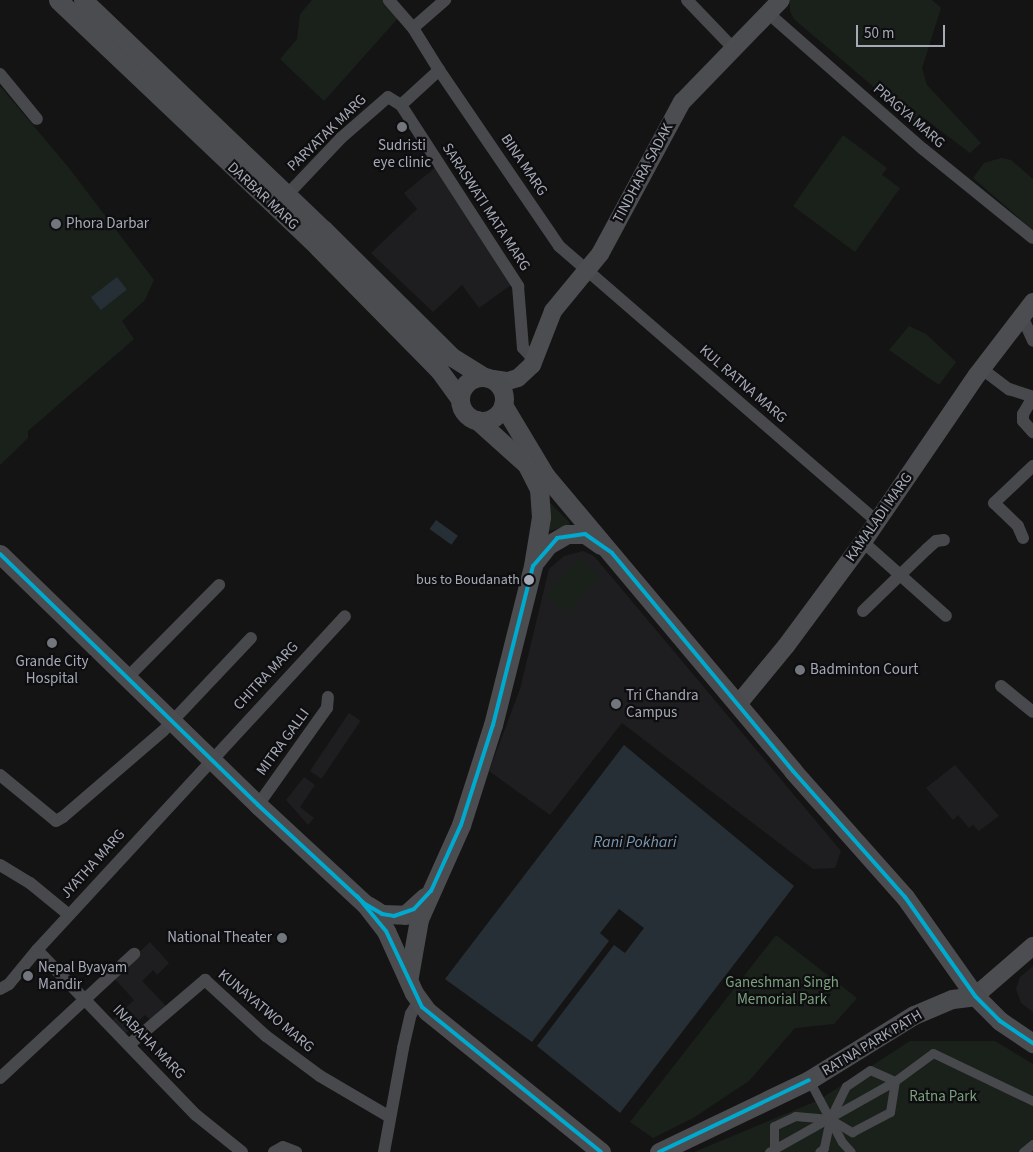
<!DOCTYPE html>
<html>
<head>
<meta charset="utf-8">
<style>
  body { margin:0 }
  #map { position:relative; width:1033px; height:1152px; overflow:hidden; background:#141414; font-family:"Source Sans 3",sans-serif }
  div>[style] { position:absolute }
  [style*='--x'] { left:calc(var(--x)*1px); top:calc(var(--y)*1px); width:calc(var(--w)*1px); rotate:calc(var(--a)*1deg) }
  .built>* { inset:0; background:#1e1e20; transform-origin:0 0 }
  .green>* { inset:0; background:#1a211b; transform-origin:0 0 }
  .water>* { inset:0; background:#272f36; transform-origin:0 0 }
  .pedestrian>* { height:9px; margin:-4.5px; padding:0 4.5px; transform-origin:4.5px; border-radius:4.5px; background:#48494d }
  .minor>* { height:12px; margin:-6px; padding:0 6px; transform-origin:6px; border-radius:6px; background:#48494d }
  .secondary>* { height:18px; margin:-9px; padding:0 9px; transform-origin:9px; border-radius:9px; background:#4c4d51 }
  .primary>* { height:19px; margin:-9.5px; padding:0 9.5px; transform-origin:9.5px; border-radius:9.5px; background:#4a4c4f }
  .primary>.ring { margin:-9.5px; padding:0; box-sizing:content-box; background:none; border:19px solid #4a4c4f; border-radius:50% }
  .bus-1>* { height:4px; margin:-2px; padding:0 2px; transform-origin:2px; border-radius:2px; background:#00a9ce }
  .dots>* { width:14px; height:14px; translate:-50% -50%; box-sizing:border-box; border:2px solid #0e0e10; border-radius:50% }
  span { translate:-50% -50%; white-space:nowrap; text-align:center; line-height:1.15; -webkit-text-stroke:4.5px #0e0e10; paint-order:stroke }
  .bus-label { font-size:14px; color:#a5aab6 }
  .right { translate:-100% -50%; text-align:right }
  .street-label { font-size:15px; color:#a5aab6 }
  .poi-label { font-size:15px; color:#a5aab6 }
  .left { translate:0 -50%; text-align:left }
  .park-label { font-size:15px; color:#7ba17e }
  .water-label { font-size:16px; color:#7b98b2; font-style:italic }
  .scale { position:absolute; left:856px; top:25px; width:89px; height:22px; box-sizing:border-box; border:2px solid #a5aab6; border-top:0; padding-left:6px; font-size:15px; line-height:18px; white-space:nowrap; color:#a5aab6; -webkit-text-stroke:4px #0e0e10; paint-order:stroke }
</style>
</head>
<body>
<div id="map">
  <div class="built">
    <i style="clip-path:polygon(436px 167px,511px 285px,479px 308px,462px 285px,433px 312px,371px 253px,417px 209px,404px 193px)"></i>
    <i style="clip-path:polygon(583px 551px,594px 556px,841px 851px,835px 868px,813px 869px,622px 723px,550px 815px,489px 771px,520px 689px,549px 569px,564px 556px)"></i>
    <i style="left:349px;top:713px;width:14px;height:70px;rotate:34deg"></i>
    <i style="clip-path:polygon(955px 765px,999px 816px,979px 831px,973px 825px,969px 828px,958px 815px,953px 820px,926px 788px)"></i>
    <i style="clip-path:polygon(304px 777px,315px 785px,300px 807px,314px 818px,308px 825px,286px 800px)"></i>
    <i style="clip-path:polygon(150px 942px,169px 963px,157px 975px,153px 970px,142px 981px,169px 1009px,154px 1023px,145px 1015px,124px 1035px,111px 1022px,134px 1000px,113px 977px)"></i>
    <i style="clip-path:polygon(1033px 966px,1033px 1012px,1021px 1003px,1016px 989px,1020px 977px)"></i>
  </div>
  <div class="green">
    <i style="clip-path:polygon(312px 0,387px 0,399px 17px,324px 101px,280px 59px,297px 39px,300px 14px)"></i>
    <i style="clip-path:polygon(790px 0,932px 0,941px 8px,922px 68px,927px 85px,981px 143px,970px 153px,924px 118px,917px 124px,794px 19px,790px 11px)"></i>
    <i style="clip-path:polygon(0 86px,69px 168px,154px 280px,145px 300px,122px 321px,134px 339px,28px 431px,28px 438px,0 465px)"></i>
    <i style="clip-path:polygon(843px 135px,887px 168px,882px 175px,900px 188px,855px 252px,793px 206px)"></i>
    <i style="clip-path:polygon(1001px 158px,1011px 160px,1033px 179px,1033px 230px,973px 178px,984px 163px)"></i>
    <i style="clip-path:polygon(909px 326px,926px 334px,956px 362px,939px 385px,889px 350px)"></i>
    <i style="clip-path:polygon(550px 503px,569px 522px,570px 526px,545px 532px)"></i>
    <i style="left:580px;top:558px;width:28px;height:50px;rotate:44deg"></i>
    <i style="clip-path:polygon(776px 935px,857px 998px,834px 1024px,795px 1028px,749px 1081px,693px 1118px,653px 1138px,630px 1122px)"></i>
    <i style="clip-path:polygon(910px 1041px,995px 1041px,1033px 1064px,1033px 1152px,694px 1152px,819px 1100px)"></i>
  </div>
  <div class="water">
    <i style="left:117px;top:277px;width:16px;height:33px;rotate:52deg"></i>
    <i style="left:436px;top:520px;width:27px;height:11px;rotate:36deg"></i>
    <i style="clip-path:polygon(624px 745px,794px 886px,620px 1113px,537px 1046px,614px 945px,625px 953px,644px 928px,619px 909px,600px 933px,609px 941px,532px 1042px,445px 979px)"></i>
  </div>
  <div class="pedestrian">
    <i style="--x:809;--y:1080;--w:70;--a:62"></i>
    <i style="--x:842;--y:1142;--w:13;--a:48"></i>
    <i style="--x:769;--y:1152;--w:145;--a:-29.4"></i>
    <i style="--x:895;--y:1081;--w:47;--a:-36.4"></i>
    <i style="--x:933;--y:1053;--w:111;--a:25.6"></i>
    <i style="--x:774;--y:1152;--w:26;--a:-90"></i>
    <i style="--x:774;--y:1126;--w:23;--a:-25"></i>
    <i style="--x:795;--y:1116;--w:35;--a:5"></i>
    <i style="--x:830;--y:1119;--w:26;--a:31"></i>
    <i style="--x:852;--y:1132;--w:43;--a:-27.8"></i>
    <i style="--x:890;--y:1112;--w:31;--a:-81"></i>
    <i style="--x:895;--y:1081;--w:27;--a:-156"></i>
    <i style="--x:870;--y:1070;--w:29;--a:146"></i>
    <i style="--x:846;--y:1086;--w:37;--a:116"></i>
    <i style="--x:830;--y:1119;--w:30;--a:102"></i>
    <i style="--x:824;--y:1148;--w:6;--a:141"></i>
    <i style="--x:1023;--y:1152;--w:13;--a:-39"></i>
  </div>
  <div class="minor">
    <i style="--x:687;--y:0;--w:66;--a:46.2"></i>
    <i style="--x:768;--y:13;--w:206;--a:41.3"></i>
    <i style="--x:923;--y:149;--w:141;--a:39"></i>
    <i style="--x:413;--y:28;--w:43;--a:-41.2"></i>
    <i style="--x:439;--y:70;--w:213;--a:55.7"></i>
    <i style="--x:559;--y:246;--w:420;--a:40.9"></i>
    <i style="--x:0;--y:74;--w:58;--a:50.6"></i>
    <i style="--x:401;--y:105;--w:216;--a:57.1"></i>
    <i style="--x:518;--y:286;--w:62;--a:85.4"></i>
    <i style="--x:523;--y:348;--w:16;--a:47"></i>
    <i style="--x:287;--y:195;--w:79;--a:-46.5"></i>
    <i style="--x:341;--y:138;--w:62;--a:-41.1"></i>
    <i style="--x:388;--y:97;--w:15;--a:32"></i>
    <i style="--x:401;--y:105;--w:52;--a:-42.6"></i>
    <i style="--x:439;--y:70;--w:49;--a:-121.8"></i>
    <i style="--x:413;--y:28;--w:37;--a:-131"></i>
    <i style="--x:1022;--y:316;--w:27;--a:66"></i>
    <i style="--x:982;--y:369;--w:34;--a:37"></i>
    <i style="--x:1009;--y:389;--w:25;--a:18"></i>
    <i style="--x:1033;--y:397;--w:20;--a:120"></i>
    <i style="--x:1023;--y:414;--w:7;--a:90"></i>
    <i style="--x:1023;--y:421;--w:15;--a:48"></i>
    <i style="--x:1023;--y:538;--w:13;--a:-113"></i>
    <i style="--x:1018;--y:526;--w:33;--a:-136"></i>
    <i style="--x:994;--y:503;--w:54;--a:-43.5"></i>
    <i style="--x:863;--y:542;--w:111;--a:41.7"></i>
    <i style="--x:863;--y:611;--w:89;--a:-44.1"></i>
    <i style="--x:927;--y:549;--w:12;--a:-42"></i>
    <i style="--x:936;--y:541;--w:8;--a:-7"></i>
    <i style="--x:127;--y:678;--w:131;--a:-45.3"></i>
    <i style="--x:1001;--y:686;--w:41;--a:39.1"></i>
    <i style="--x:0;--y:775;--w:72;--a:39.4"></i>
    <i style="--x:56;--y:821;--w:8;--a:-30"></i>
    <i style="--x:63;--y:817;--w:132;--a:-40.7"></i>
    <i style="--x:163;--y:731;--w:128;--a:-46.6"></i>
    <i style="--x:258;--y:805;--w:119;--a:-54.6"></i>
    <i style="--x:327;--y:708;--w:11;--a:-85"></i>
    <i style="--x:0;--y:865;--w:35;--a:31"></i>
    <i style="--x:30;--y:883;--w:50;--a:39.4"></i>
    <i style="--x:37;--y:950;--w:229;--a:46.1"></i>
    <i style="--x:196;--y:1115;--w:59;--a:38.8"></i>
    <i style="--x:0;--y:989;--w:10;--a:-29"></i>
    <i style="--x:9;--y:984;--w:44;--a:-50.5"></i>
    <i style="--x:37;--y:950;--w:454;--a:-47.3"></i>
    <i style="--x:130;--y:1044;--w:99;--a:-40.5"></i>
    <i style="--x:205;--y:980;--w:83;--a:42.6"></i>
    <i style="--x:266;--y:1036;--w:67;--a:36.5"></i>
    <i style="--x:320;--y:1076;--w:81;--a:30.4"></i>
    <i style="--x:0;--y:1078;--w:183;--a:-42.8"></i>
    <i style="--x:274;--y:1152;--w:10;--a:-29"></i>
    <i style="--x:283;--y:1147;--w:14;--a:21"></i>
    <i style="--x:384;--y:1152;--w:106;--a:-79.6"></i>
    <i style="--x:403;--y:1048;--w:35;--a:-77"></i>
    <i style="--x:411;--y:1014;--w:14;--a:-60"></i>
  </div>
  <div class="secondary">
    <i style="--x:493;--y:379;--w:15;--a:8"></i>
    <i style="--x:508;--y:381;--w:10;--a:-17"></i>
    <i style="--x:518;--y:378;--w:19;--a:-43"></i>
    <i style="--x:532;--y:365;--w:58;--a:-68.7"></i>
    <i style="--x:553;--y:311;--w:74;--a:-50.5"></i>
    <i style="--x:600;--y:254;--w:173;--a:-61.7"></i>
    <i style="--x:682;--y:102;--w:142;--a:-45.9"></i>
    <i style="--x:739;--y:703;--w:74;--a:-50.5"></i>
    <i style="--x:786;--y:646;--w:129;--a:-53.5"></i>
    <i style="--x:863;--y:542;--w:202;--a:-55.7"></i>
    <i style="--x:977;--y:375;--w:92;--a:-52.5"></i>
    <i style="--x:975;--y:996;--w:77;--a:-40.8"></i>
  </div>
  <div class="primary">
    <i style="--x:58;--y:0;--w:359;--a:43.5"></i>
    <i style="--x:318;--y:247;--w:173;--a:45.5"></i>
    <i style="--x:439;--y:370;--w:36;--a:54"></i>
    <i style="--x:83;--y:0;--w:332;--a:43.7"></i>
    <i style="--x:323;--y:229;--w:182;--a:44.8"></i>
    <i style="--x:452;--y:357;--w:36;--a:32"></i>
    <i class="ring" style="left:460px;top:377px;width:25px;height:25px"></i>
    <i style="--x:503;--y:405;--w:82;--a:59"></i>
    <i style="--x:545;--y:475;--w:386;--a:50"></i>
    <i style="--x:793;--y:771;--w:169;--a:48.4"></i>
    <i style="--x:905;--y:897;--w:121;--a:54.7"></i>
    <i style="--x:975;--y:996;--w:35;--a:45"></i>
    <i style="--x:1000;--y:1021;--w:40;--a:34"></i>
    <i style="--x:0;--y:554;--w:360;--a:44.2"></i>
    <i style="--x:258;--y:805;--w:146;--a:42.8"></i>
    <i style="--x:365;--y:904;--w:34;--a:52"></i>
    <i style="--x:386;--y:931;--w:68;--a:65.7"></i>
    <i style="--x:414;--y:993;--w:22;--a:54"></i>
    <i style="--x:427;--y:1011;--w:224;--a:39"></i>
    <i style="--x:534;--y:563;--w:23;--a:-52"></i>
    <i style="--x:548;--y:545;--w:22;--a:-30"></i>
    <i style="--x:567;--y:534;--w:18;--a:0"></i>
    <i style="--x:585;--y:534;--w:19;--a:35"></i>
    <i style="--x:369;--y:906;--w:15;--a:32"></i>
    <i style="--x:382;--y:914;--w:23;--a:2"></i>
    <i style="--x:405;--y:915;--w:27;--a:-42"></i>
    <i style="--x:409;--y:976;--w:58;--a:-80"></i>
    <i style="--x:419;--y:919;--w:103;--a:-65.9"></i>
    <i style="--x:461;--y:825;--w:105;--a:-72.3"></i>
    <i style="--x:493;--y:725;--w:164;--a:-75.9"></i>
    <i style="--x:533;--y:566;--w:50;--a:-80.7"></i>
    <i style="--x:541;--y:517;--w:28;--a:-94"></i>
    <i style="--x:539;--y:489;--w:28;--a:-117"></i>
    <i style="--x:526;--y:464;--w:66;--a:-138.1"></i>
    <i style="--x:659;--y:1152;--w:166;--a:-25.6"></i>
    <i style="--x:809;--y:1080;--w:123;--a:-31.8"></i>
    <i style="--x:914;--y:1015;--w:41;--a:-22.8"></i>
    <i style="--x:952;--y:999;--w:23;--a:-7"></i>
  </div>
  <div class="bus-1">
    <i style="--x:0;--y:554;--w:360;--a:44.2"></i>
    <i style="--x:258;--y:805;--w:146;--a:42.8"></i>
    <i style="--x:365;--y:904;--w:20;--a:30"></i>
    <i style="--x:382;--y:914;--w:12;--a:9"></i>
    <i style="--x:394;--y:916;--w:21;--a:-19"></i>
    <i style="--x:414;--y:909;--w:25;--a:-47"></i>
    <i style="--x:431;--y:891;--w:72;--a:-65.6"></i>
    <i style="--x:461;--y:825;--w:105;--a:-72.3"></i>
    <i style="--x:493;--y:725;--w:164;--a:-75.9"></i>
    <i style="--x:533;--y:566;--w:37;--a:-49"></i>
    <i style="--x:557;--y:538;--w:28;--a:-8"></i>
    <i style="--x:585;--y:534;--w:33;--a:35"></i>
    <i style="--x:612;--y:553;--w:283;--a:50.3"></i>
    <i style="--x:793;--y:771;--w:169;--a:48.4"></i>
    <i style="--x:905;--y:897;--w:121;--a:54.7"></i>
    <i style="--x:975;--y:996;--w:35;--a:45"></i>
    <i style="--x:1000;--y:1021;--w:40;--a:34"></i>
    <i style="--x:357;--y:896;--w:45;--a:50.4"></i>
    <i style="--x:386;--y:931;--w:84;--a:64.7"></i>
    <i style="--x:422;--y:1007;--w:230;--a:39"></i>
    <i style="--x:659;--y:1152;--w:166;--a:-25.6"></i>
  </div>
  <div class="dots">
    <i style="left:402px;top:127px;background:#72767d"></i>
    <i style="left:56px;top:224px;background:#72767d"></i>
    <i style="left:529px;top:580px;background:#a5aab6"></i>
    <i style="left:52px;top:643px;background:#72767d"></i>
    <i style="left:800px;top:670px;background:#72767d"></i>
    <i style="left:616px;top:704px;background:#72767d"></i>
    <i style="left:282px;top:938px;background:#72767d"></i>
    <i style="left:28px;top:976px;background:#72767d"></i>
  </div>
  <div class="bus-label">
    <span class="right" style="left:520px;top:580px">bus to Boudanath</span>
  </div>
  <div class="street-label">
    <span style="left:909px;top:116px;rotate:41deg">PRAGYA MARG</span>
    <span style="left:327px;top:133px;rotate:-44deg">PARYATAK MARG</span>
    <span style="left:524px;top:165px;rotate:56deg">BINA MARG</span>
    <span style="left:643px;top:173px;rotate:-62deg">TINDHARA SADAK</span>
    <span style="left:263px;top:196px;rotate:43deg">DARBAR MARG</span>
    <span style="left:486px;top:207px;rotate:57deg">SARASWATI MATA MARG</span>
    <span style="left:743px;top:384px;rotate:41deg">KUL RATNA MARG</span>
    <span style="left:879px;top:517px;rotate:-55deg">KAMALADI MARG</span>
    <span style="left:266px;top:676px;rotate:-47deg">CHITRA MARG</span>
    <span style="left:283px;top:742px;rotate:-54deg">MITRA GALLI</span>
    <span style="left:93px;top:864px;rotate:-48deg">JYATHA MARG</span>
    <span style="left:266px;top:1011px;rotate:40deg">KUNAYATWO MARG</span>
    <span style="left:149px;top:1042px;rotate:46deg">INABAHA MARG</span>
    <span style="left:872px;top:1043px;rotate:-31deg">RATNA PARK PATH</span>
  </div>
  <div class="poi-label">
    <span style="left:402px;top:154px">Sudristi<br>eye clinic</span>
    <span class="left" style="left:66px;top:224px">Phora Darbar</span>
    <span style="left:52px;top:670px">Grande City<br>Hospital</span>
    <span class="left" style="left:810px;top:670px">Badminton Court</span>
    <span class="left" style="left:626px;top:704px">Tri Chandra<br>Campus</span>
    <span class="right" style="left:272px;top:938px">National Theater</span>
    <span class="left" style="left:38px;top:976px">Nepal Byayam<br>Mandir</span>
  </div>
  <div class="park-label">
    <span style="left:782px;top:991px">Ganeshman Singh<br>Memorial Park</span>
    <span style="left:943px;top:1097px">Ratna Park</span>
  </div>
  <div class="water-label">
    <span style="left:635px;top:842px">Rani Pokhari</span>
  </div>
  <div class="scale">50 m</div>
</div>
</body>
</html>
